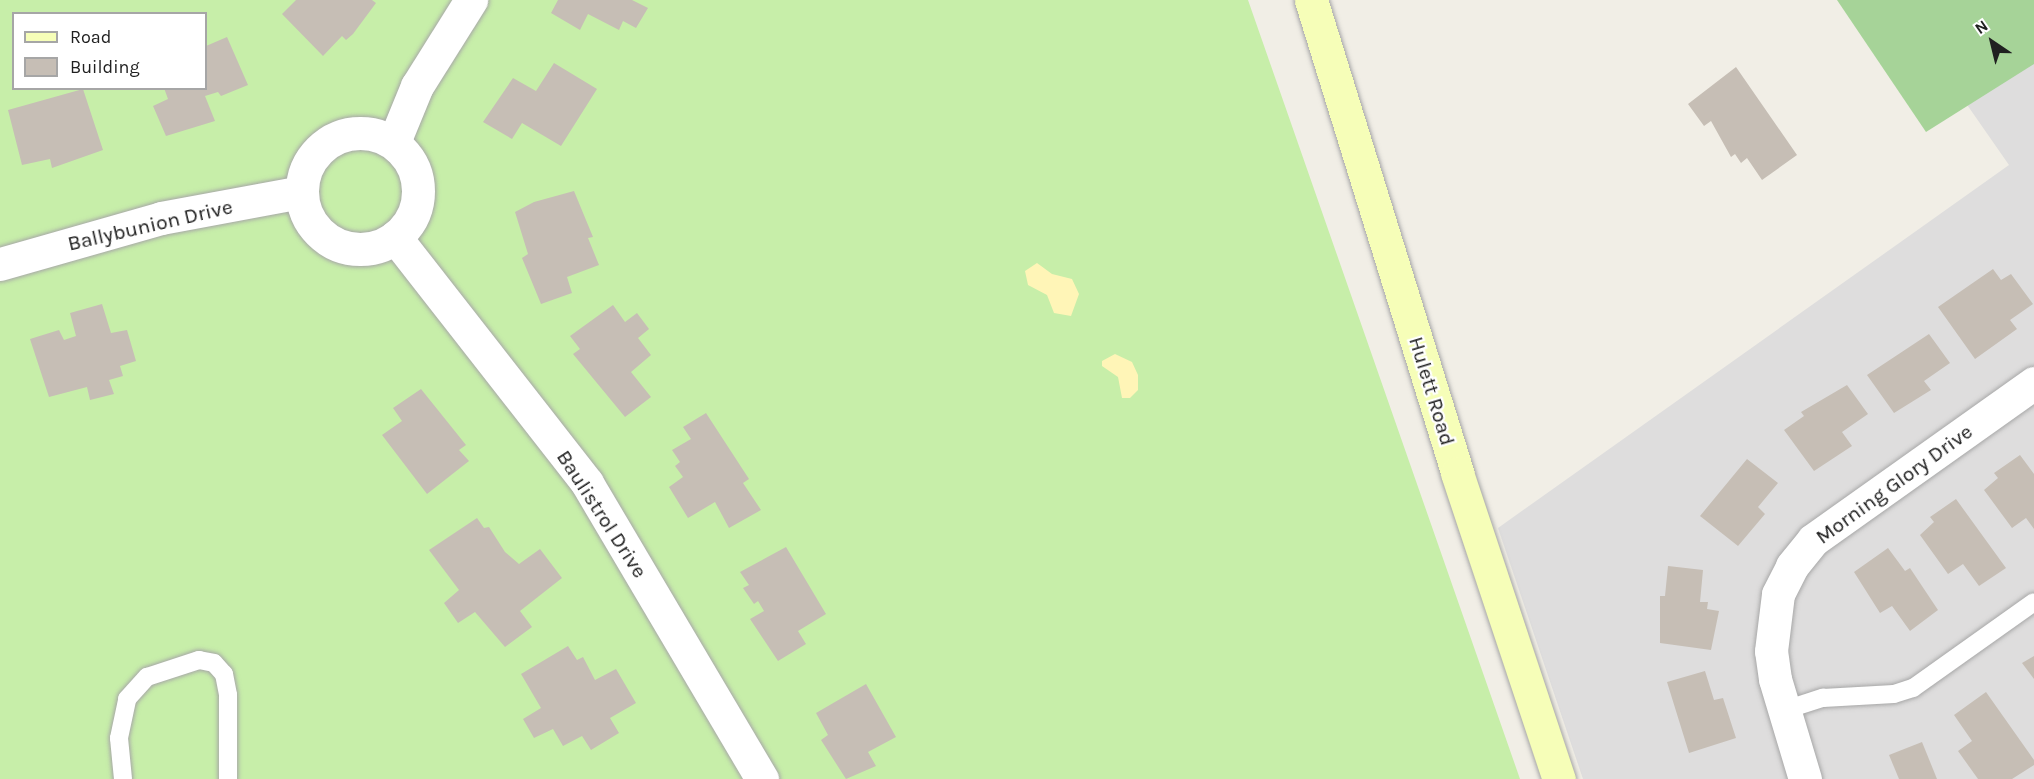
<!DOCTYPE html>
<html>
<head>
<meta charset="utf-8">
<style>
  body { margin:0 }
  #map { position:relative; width:2034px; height:779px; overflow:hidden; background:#f1eee6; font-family:Karla,sans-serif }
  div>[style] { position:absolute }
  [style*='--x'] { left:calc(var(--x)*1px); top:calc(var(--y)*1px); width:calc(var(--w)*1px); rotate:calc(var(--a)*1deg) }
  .residential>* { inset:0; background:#dedddd }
  .grass>* { inset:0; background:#c7eea9 }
  .forest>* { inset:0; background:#a6d398 }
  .sand>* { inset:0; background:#fff5b7 }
  .building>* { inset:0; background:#c6beb5 }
  .roads { filter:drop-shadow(0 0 2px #a7a7a7) drop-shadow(0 0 2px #a7a7a7) }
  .lane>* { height:18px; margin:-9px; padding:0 9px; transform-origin:9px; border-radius:9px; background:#fff }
  .street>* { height:33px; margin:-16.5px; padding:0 16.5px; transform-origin:16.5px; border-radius:16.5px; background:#fff }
  .street>.ring { margin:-16.5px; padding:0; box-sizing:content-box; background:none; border:33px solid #fff; border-radius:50% }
  .secondary>* { height:33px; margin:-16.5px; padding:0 16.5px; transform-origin:16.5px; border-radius:16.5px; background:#f6feb8 }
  span { translate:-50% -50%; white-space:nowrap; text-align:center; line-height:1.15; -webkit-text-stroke:4.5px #fff; paint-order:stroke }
  .street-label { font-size:21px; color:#202020 }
  .legend { position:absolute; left:12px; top:12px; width:195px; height:78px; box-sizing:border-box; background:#fff; border:2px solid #a6a6a6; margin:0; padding:8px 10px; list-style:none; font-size:18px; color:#202020 }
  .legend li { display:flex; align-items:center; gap:12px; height:30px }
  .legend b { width:30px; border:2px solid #a6a6a6 }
  .north { position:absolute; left:1962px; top:12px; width:60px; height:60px; -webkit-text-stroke:4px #fff; paint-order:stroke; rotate:325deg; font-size:16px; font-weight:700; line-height:24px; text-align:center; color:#202020 }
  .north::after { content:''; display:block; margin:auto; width:21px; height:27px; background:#202020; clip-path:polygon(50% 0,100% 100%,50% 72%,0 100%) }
</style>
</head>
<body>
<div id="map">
  <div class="residential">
    <i style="clip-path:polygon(1894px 0,2034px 0,2034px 779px,1583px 779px,1498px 528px,2009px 165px)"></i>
  </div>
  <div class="grass">
    <i style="clip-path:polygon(evenodd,0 0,1248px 0,1520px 779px,0 779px,0 0,14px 14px,206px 14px,206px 88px,14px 88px,14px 14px)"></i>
  </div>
  <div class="forest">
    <i style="clip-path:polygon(1837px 0,2034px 0,2034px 64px,1926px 132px)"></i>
  </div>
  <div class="sand">
    <i style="clip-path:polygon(1037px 263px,1052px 274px,1072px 279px,1079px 294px,1071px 316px,1054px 313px,1047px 295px,1028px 285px,1025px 271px)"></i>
    <i style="clip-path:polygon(1115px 354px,1132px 362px,1138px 375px,1138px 390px,1130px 398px,1122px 398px,1118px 377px,1102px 366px,1102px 361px)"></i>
  </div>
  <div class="building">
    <i style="clip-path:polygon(296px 0,372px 0,376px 3px,353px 34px,346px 40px,342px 36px,323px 56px,282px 14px)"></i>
    <i style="clip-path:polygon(558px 0,632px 0,648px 8px,636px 28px,623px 21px,619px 30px,588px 14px,580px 30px,551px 13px)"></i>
    <i style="clip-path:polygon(227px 37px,248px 85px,221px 96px,218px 92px,205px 96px,215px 121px,166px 136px,153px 106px,168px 99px,164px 88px,206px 88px,206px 46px)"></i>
    <i style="clip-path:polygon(554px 63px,597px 89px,561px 146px,522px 123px,512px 139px,483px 122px,513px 78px,536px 91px)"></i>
    <i style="clip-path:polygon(1736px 67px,1797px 155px,1762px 180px,1747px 158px,1741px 163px,1735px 154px,1731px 157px,1711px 121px,1704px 126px,1688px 104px)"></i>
    <i style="clip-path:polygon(83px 89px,103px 150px,52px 168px,50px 159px,22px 165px,8px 110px)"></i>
    <i style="clip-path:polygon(574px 191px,593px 237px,588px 238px,599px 265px,567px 277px,572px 293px,541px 304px,522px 258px,528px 254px,515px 212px,534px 202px)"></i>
    <i style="clip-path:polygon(1993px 269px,2001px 280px,2011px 274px,2033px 304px,2010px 320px,2017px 329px,1975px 359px,1938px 307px)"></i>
    <i style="clip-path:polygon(102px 304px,111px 333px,127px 330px,136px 361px,120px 366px,123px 376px,109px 380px,114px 394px,90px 400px,87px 387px,49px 397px,30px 339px,59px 330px,64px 340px,76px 336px,70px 313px)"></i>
    <i style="clip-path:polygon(613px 305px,625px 322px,637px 313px,649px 329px,638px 338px,651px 355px,631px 372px,651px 397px,625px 417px,573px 354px,580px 349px,570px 336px)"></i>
    <i style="clip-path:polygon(1929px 334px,1950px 363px,1924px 381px,1931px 390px,1894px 413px,1867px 375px)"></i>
    <i style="clip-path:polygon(1847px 385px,1868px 414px,1842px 432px,1852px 446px,1814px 471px,1784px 430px,1804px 416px,1801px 412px)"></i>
    <i style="clip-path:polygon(421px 389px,466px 445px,459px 450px,469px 461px,427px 494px,382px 435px,402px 421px,393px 408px)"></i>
    <i style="clip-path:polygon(706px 413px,749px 479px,743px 483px,761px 510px,729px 528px,715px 502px,688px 518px,669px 487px,683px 477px,675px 466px,680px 462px,672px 450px,691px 439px,683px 427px)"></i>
    <i style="clip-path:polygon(2020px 455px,2034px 474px,2034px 529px,2026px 518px,2012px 528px,1984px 490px,1998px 478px,1994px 473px)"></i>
    <i style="clip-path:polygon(1747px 459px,1778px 483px,1758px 507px,1765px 514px,1738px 546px,1700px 516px)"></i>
    <i style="clip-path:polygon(1956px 499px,2006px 568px,1979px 586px,1963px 564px,1948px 574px,1920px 535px,1934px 522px,1930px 517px)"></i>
    <i style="clip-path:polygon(477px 518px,484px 528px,489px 527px,505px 552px,519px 564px,540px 549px,562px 578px,520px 611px,532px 627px,505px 647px,475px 612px,458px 623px,444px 603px,459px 590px,429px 550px)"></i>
    <i style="clip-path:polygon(786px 547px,826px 614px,798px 631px,806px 644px,778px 661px,750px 619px,764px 611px,758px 601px,754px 604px,743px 588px,749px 585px,740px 572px)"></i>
    <i style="clip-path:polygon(1888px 548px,1905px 571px,1910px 568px,1938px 610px,1910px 631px,1892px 606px,1880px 613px,1854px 572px)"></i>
    <i style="clip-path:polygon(1668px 566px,1703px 570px,1700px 602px,1708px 602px,1707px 609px,1719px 611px,1711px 650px,1660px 643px,1660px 596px,1665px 596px)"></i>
    <i style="clip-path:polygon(568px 646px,577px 660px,583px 657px,595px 680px,616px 669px,636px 703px,610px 718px,619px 733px,591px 750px,582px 736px,563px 746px,553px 729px,534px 738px,523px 719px,541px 708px,521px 674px)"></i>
    <i style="clip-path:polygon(2034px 656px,2034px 679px,2022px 663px)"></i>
    <i style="clip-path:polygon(1705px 671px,1714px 700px,1723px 698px,1736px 738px,1689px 753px,1667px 682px)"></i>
    <i style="clip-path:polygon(866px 684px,896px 737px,868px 752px,876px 766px,846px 779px,821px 740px,828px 735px,816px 713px)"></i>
    <i style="clip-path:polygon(1986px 692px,2034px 760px,2034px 765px,2012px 779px,1978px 779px,1958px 751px,1972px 741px,1954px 715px)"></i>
    <i style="clip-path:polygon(1922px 742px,1937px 779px,1899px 779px,1889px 755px)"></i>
  </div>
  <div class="roads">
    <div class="lane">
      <i style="--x:1785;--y:710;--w:40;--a:-18"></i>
      <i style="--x:1823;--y:698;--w:71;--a:-3.2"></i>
      <i style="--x:1894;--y:694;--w:20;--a:-18"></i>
      <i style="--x:1913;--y:688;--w:148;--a:-35.4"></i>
      <i style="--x:123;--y:779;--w:41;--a:-95.6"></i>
      <i style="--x:119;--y:738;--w:40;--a:-78"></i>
      <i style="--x:127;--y:699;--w:30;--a:-48"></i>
      <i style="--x:147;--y:677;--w:55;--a:-18.1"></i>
      <i style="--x:199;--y:660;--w:15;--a:11"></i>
      <i style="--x:214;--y:663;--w:15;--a:48"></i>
      <i style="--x:224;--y:674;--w:21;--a:79"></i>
      <i style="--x:228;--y:695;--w:84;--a:90"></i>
    </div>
    <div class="street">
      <i class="ring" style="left:302px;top:133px;width:83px;height:83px"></i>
      <i style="--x:394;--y:142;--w:61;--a:-67.7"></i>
      <i style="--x:417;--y:86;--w:102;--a:-57.9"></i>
      <i style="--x:395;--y:237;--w:312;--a:52"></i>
      <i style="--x:587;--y:483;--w:344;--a:59.4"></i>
      <i style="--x:0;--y:264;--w:167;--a:-15.9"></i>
      <i style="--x:161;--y:218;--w:142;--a:-10.5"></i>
      <i style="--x:1805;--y:779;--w:104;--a:-106.7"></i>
      <i style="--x:1775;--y:679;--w:28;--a:-98"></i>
      <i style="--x:1771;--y:651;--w:57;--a:-83"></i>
      <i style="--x:1778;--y:594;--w:31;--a:-63"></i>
      <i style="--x:1792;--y:566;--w:33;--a:-51"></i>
      <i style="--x:1813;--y:540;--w:271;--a:-35.4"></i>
    </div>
    <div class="secondary">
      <i style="--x:1311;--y:0;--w:495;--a:72.8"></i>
      <i style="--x:1457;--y:473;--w:323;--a:71.6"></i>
    </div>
  </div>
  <div class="street-label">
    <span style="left:150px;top:225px;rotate:-13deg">Ballybunion Drive</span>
    <span style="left:1432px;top:391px;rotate:73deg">Hulett Road</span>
    <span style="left:1894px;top:484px;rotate:-36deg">Morning Glory Drive</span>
    <span style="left:602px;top:514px;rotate:57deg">Baulistrol Drive</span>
  </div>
  <ul class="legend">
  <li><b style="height:8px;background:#f6feb8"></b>Road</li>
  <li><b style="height:16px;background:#c6beb5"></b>Building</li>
  </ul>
  <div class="north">N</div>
</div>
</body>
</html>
